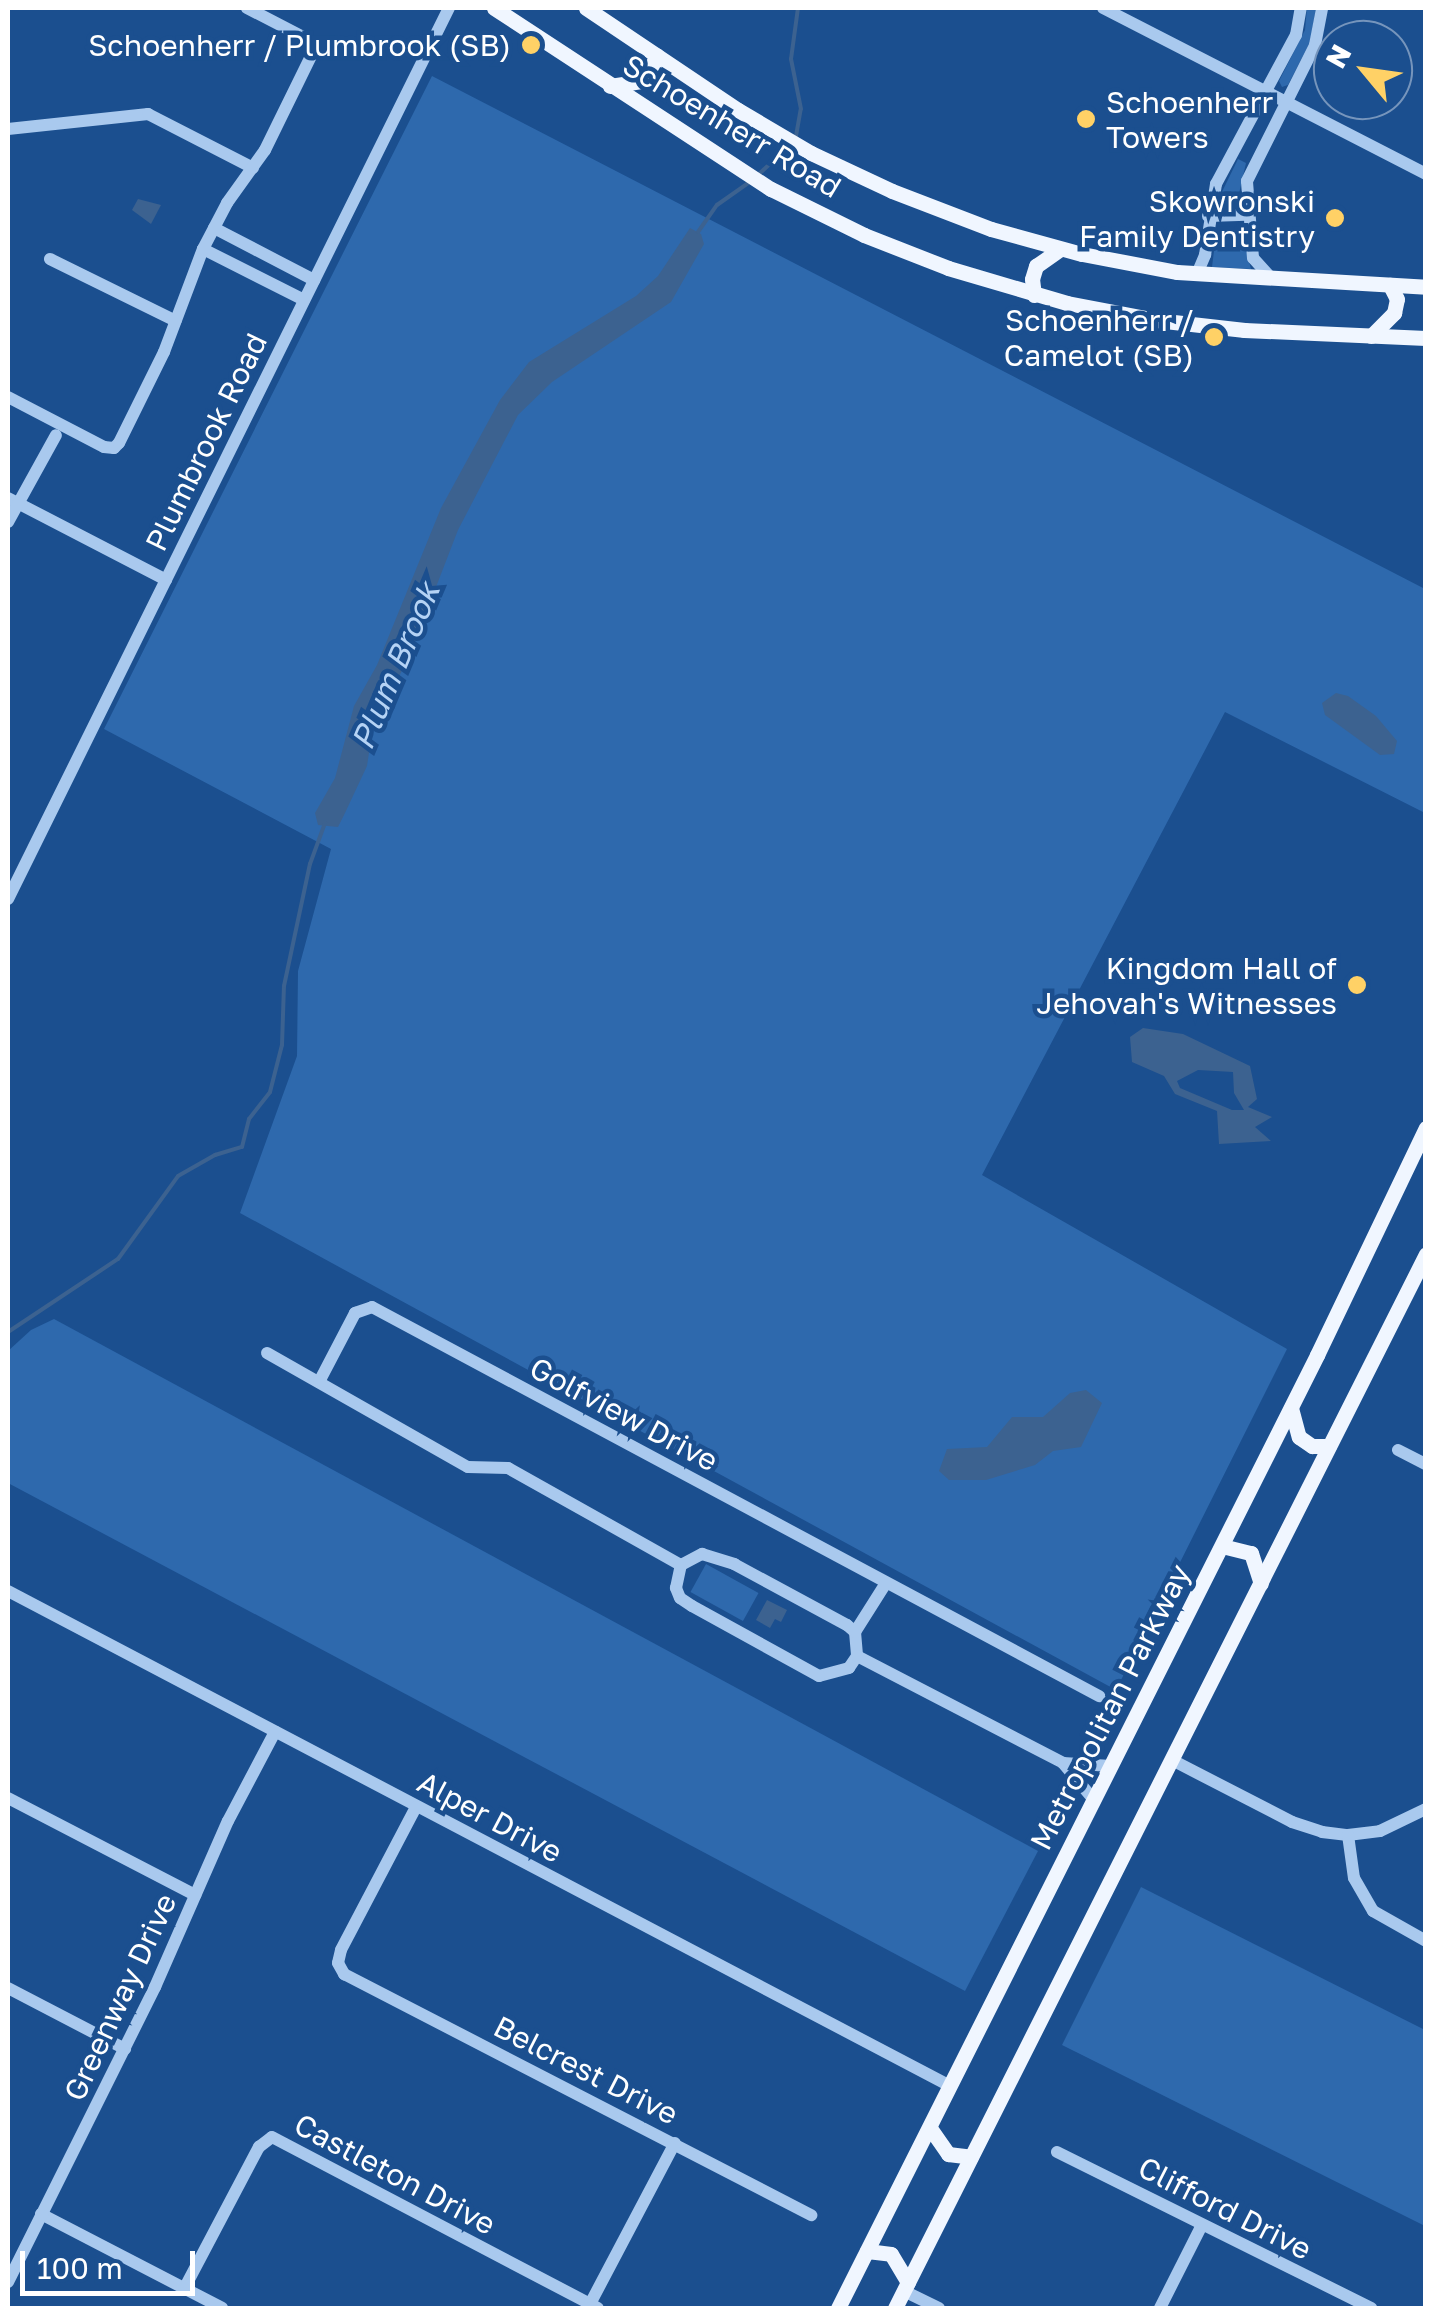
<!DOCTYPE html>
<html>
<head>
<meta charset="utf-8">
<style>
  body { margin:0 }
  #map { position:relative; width:1433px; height:2316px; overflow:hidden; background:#1b4f8f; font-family:"Golos Text",sans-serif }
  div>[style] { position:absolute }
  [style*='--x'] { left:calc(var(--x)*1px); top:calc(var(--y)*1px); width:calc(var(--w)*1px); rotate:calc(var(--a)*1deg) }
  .green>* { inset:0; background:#2e69ad; transform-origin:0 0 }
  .water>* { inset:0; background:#3c6290 }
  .stream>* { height:4px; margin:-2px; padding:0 2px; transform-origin:2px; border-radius:2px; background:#3c6290 }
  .minor>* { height:12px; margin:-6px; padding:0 6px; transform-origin:6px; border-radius:6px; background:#a9c9ee }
  .major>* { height:15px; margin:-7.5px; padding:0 7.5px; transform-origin:7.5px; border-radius:7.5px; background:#f0f6ff }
  .dots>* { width:28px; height:28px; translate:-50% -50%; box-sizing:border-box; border:5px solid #1b4f8f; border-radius:50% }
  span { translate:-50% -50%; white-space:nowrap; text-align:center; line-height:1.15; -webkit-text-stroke:9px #1b4f8f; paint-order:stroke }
  .poi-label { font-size:30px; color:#fff }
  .right { translate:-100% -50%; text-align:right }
  .left { translate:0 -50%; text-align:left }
  .street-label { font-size:30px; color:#fff }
  .water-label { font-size:32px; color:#b5d3f5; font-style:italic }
  .frame { position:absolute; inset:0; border:10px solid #fff; pointer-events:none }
  .north { position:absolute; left:1313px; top:20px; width:100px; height:100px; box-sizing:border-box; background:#1b4f8f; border:2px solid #7695bc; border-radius:50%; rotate:299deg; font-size:28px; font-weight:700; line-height:40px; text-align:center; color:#fff }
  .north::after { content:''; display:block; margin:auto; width:35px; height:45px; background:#ffd166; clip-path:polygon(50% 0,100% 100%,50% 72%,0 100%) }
  .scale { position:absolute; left:20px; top:2251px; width:175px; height:45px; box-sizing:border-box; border:5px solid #fff; border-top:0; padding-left:12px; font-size:30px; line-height:35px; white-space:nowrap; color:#fff; -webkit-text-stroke:8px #1b4f8f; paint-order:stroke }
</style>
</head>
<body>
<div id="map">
  <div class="green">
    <i style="clip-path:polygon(1307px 8px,1316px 8px,1310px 42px,1288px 85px,1282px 87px,1279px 81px,1305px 30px)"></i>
    <i style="clip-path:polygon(432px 76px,1425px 589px,1425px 813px,1225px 712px,982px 1175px,1287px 1349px,1116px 1690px,240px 1213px,297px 1056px,298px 971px,331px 849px,104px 729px)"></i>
    <i style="clip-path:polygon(1238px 159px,1246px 163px,1238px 198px,1228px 207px,1220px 196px)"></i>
    <i style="clip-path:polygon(1236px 229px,1242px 234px,1251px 269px,1212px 267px,1216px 235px)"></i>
    <i style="clip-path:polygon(54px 1319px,1038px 1851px,965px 1991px,8px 1483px,8px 1351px,31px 1330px)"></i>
    <i style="left:706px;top:1564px;width:60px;height:32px;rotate:29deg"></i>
    <i style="clip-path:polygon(1141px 1887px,1425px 2030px,1425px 2226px,1062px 2045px)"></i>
  </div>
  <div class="water">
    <i style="clip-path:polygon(138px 199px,161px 205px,151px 224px,132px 210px)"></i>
    <i style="clip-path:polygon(690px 228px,701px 234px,704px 244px,671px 302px,552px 382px,518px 415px,458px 530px,409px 657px,373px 727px,367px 766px,345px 813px,338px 827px,318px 825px,315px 813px,335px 778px,354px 706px,377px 665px,441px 508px,500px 400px,529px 362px,636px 296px,658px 276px)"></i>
    <i style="clip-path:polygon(1336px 693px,1348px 696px,1376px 716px,1397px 741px,1394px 754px,1380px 755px,1325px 715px,1322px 703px)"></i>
    <i style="clip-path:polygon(evenodd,1143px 1028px,1183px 1034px,1250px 1066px,1257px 1099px,1248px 1107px,1272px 1117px,1255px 1127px,1271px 1141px,1219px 1144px,1217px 1111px,1175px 1094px,1164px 1076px,1132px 1062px,1130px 1037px,1143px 1028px,1198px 1070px,1233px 1072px,1234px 1093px,1244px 1110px,1232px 1110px,1180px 1088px,1177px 1081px,1198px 1070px)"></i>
    <i style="clip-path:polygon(1086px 1390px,1102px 1403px,1081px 1447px,1053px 1451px,1035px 1465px,986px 1480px,949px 1480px,939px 1471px,947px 1449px,987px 1447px,1012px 1417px,1043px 1417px,1070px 1393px)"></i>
    <i style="clip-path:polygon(767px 1600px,787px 1610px,781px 1622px,775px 1619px,770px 1628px,756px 1620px)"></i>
  </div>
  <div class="stream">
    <i style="--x:796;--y:136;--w:27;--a:-80"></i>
    <i style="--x:801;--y:109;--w:51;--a:-101.3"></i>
    <i style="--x:791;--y:59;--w:51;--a:-82.2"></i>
    <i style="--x:758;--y:175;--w:45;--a:-43.2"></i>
    <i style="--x:698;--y:232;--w:33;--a:-55"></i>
    <i style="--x:717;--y:205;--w:42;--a:-35.2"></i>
    <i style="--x:8;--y:1332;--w:132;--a:-33.6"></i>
    <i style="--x:118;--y:1259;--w:102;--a:-54.1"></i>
    <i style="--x:178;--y:1176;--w:43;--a:-29.6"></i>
    <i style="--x:215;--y:1155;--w:28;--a:-17"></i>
    <i style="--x:242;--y:1147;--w:29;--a:-76"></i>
    <i style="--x:249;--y:1119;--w:34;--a:-52"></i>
    <i style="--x:270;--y:1092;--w:49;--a:-75.7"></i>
    <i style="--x:282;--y:1045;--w:59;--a:-88.1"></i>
    <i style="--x:284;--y:986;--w:125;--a:-78"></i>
    <i style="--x:310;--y:864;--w:44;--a:-69.9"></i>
  </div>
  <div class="minor">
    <i style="--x:1103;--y:8;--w:363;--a:27.2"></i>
    <i style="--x:8;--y:129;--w:141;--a:-6.1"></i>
    <i style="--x:148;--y:114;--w:118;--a:27.2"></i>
    <i style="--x:1208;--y:216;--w:38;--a:-2"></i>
    <i style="--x:214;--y:228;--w:113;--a:27.5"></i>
    <i style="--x:203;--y:249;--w:113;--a:26.8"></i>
    <i style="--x:50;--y:259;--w:140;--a:26.2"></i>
    <i style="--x:1197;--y:274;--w:21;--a:-67"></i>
    <i style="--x:1205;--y:255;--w:72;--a:-81.2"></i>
    <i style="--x:1216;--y:184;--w:169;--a:-61.8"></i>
    <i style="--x:1296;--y:35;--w:27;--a:-80"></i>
    <i style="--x:1272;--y:279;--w:28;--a:-132"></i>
    <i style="--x:1253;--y:258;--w:77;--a:-94.5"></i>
    <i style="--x:1247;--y:181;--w:152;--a:-63.4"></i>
    <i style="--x:1315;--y:45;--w:38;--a:-79"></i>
    <i style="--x:8;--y:397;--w:108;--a:27.5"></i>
    <i style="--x:104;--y:447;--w:10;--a:6"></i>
    <i style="--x:114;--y:448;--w:7;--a:-45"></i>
    <i style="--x:119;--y:443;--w:102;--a:-63.7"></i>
    <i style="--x:164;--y:352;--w:110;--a:-69.3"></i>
    <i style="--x:203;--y:249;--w:52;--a:-62.4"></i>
    <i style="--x:227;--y:203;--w:65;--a:-54.4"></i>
    <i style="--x:265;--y:150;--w:111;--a:-63.9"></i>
    <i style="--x:314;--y:50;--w:11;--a:-117"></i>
    <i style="--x:309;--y:40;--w:70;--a:-152.7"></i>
    <i style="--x:8;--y:498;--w:178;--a:27.4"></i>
    <i style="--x:8;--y:522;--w:99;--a:-61.1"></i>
    <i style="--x:8;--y:899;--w:994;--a:-63.67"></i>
    <i style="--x:267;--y:1353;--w:231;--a:29.6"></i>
    <i style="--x:468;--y:1467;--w:40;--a:1.4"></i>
    <i style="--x:508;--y:1468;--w:198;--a:29.3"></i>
    <i style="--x:319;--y:1382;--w:78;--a:-62.4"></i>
    <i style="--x:355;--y:1313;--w:18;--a:-19"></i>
    <i style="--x:372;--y:1307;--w:825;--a:28.15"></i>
    <i style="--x:1398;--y:1450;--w:31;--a:27"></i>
    <i style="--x:702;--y:1554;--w:34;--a:17"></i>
    <i style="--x:734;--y:1564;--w:128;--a:28.4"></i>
    <i style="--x:847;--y:1625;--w:11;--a:41"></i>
    <i style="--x:855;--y:1632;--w:24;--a:85"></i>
    <i style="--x:857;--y:1656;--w:14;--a:124"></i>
    <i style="--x:849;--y:1668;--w:31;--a:165"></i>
    <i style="--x:819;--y:1676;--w:145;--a:-151.1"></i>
    <i style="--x:692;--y:1606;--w:14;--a:-146"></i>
    <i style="--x:680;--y:1598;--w:11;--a:-112"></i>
    <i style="--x:676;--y:1588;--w:24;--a:-78"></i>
    <i style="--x:681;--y:1565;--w:24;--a:-28"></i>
    <i style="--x:8;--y:1591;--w:1064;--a:27.72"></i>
    <i style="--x:855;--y:1632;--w:58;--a:-57.7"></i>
    <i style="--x:857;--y:1656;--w:232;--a:27.4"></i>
    <i style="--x:1172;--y:1760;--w:135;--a:27.3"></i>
    <i style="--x:1292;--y:1822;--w:32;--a:18"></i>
    <i style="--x:1322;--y:1832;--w:26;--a:7"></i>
    <i style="--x:1348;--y:1835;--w:32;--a:-7"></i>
    <i style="--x:1380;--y:1831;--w:51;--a:-25.6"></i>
    <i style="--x:8;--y:1798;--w:211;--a:27.4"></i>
    <i style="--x:1094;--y:1800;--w:48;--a:-130"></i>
    <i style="--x:1063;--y:1763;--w:48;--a:3.6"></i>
    <i style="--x:416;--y:1807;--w:161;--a:117.7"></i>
    <i style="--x:341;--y:1950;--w:13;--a:103"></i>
    <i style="--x:338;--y:1963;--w:13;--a:61"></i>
    <i style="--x:344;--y:1974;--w:526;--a:27.3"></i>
    <i style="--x:1348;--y:1835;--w:43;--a:82.1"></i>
    <i style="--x:1354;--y:1878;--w:38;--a:60"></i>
    <i style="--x:1373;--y:1911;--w:61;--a:29.5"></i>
    <i style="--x:8;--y:1988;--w:132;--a:27.5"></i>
    <i style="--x:1057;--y:2152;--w:351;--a:26.4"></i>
    <i style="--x:41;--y:2214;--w:204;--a:27.4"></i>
    <i style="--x:8;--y:2282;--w:330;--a:-63.5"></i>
    <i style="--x:155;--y:1987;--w:181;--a:-66.3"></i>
    <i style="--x:228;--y:1821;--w:101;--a:-62.2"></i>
    <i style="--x:184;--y:2289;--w:161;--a:-62.2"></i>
    <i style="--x:259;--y:2147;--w:16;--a:-38"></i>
    <i style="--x:272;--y:2137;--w:368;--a:27.7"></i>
    <i style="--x:904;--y:2291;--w:39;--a:26"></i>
    <i style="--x:590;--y:2304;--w:182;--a:-62.2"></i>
    <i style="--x:1160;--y:2308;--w:93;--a:-63.2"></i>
  </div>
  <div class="major">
    <i style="--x:494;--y:8;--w:331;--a:33.2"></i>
    <i style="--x:771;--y:189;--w:104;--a:26.3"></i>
    <i style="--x:864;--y:235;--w:90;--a:21.4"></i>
    <i style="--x:948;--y:268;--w:124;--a:16.4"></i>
    <i style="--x:1067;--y:303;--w:91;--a:10.8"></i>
    <i style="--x:1156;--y:320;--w:89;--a:6.5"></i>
    <i style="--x:1244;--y:330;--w:182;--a:2.5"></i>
    <i style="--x:586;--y:8;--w:183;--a:33.9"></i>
    <i style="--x:738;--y:110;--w:85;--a:30.5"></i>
    <i style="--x:811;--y:153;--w:89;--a:25.1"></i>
    <i style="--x:892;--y:191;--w:106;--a:21"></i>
    <i style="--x:991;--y:229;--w:94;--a:15.4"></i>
    <i style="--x:1082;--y:254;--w:97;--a:10.7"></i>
    <i style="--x:1177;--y:272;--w:249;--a:3.4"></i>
    <i style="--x:610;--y:86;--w:33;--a:-9"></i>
    <i style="--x:643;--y:81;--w:29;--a:-61"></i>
    <i style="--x:1034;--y:295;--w:16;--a:-97"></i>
    <i style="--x:1032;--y:279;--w:14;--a:-73"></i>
    <i style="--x:1036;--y:266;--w:29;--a:-35"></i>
    <i style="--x:1371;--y:336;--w:33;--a:-45"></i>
    <i style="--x:1394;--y:313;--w:14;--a:-78"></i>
    <i style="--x:1397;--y:299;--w:16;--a:-117"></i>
    <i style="--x:1291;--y:1408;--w:30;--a:75"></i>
    <i style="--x:1299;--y:1437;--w:16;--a:35"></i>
    <i style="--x:1312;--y:1446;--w:17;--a:0"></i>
    <i style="--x:1222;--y:1546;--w:30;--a:14"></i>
    <i style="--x:1251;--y:1553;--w:32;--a:72"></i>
    <i style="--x:930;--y:2128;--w:32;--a:55"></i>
    <i style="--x:948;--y:2154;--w:23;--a:7"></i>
    <i style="--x:867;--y:2251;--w:24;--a:7"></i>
    <i style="--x:891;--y:2254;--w:33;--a:59"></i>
    <i style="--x:838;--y:2308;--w:1067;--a:-63.31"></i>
    <i style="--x:1317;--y:1355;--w:252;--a:-64.4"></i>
    <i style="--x:895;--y:2308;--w:1180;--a:-63.26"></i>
  </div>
  <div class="dots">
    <i style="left:531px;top:45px;background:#ffd166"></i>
    <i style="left:1086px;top:119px;background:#ffd166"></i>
    <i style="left:1335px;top:218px;background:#ffd166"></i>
    <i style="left:1214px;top:337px;background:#ffd166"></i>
    <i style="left:1357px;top:985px;background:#ffd166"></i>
  </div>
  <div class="poi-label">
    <span class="right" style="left:511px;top:45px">Schoenherr / Plumbrook (SB)</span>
    <span class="left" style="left:1106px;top:119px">Schoenherr<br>Towers</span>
    <span class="right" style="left:1315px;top:218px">Skowronski<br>Family Dentistry</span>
    <span class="right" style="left:1194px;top:337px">Schoenherr /<br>Camelot (SB)</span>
    <span class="right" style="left:1337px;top:985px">Kingdom Hall of<br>Jehovah's Witnesses</span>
  </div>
  <div class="street-label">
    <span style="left:732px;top:126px;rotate:31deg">Schoenherr Road</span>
    <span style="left:206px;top:442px;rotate:-64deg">Plumbrook Road</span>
    <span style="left:624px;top:1414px;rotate:28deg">Golfview Drive</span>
    <span style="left:1110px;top:1707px;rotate:-63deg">Metropolitan Parkway</span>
    <span style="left:490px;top:1817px;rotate:28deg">Alper Drive</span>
    <span style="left:120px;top:1997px;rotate:-65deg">Greenway Drive</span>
    <span style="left:586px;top:2070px;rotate:27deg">Belcrest Drive</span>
    <span style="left:395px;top:2174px;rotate:28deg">Castleton Drive</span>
    <span style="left:1225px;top:2208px;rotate:27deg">Clifford Drive</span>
  </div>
  <div class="water-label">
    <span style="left:395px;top:666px;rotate:-67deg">Plum Brook</span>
  </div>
  <div class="frame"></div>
  <div class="north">N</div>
  <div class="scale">100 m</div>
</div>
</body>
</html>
